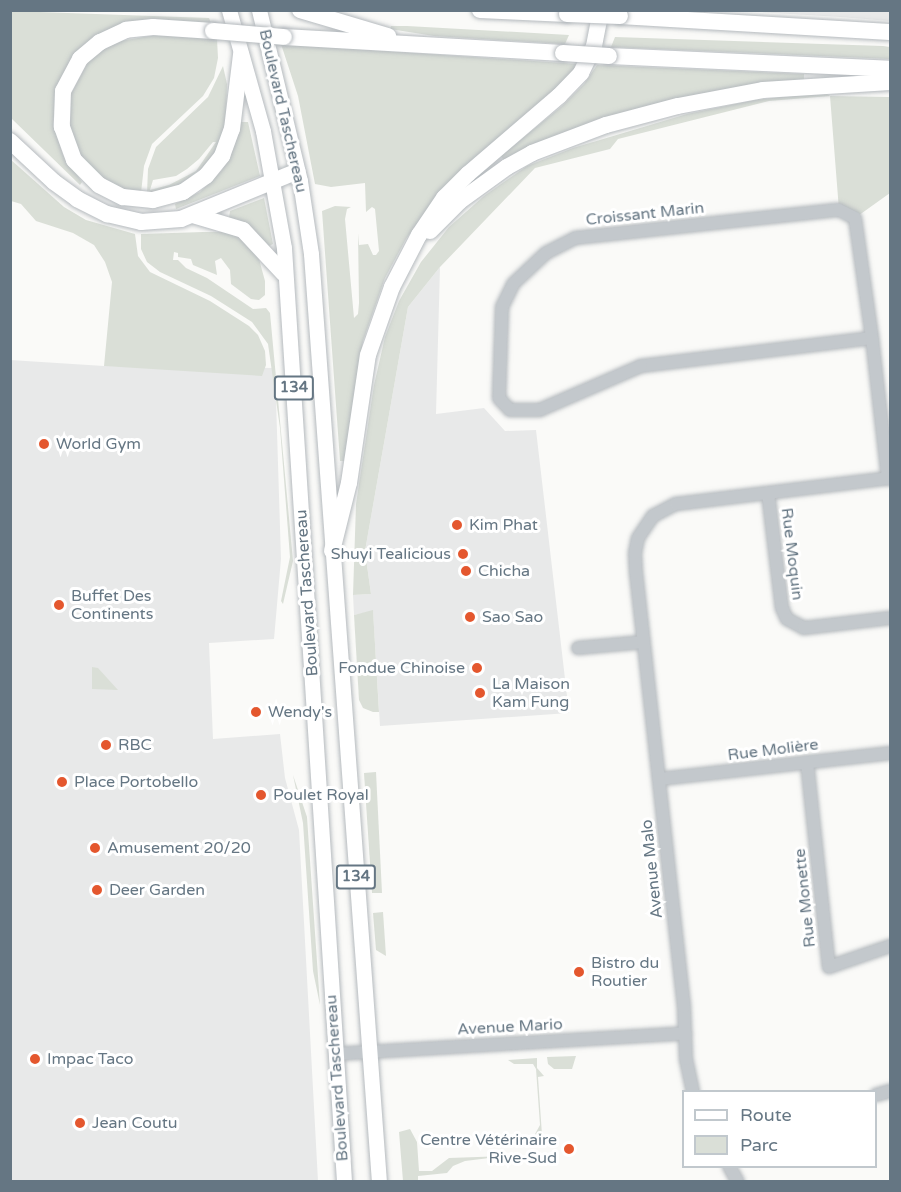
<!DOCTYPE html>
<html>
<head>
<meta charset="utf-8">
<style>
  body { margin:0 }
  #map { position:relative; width:901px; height:1192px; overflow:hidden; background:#fafaf8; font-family:"Varela Round",sans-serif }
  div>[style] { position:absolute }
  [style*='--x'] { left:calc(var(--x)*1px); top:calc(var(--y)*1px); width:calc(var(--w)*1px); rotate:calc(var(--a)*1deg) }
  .built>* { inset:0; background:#e8e9e9 }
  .green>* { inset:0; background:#dadfd7 }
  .roads { filter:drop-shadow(0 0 2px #b5babe) drop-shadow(0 0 2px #b5babe) }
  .minor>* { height:12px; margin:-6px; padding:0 6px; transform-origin:6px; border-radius:6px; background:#c3c8cc }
  .major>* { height:15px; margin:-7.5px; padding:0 7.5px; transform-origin:7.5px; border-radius:7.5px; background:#fff }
  .highway>* { height:16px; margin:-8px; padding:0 8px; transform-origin:8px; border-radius:8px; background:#fff }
  .tram>* { height:1.5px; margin:-0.75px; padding:0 0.75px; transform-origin:0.75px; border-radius:0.75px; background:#a2aab0 }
  .bridges { filter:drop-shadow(0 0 2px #b4b9bd) drop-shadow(0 0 2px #b4b9bd) }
  .highway-bridge>* { height:16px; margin:-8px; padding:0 8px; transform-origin:8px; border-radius:8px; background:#fff }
  .dots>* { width:16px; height:16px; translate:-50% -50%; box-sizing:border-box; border:3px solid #fff; border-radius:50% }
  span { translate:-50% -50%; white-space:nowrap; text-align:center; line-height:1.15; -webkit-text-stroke:6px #fff; paint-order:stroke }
  .shield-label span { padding:2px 4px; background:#fff; border:2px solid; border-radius:4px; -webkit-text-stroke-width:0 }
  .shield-label { font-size:15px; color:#657683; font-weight:700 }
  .street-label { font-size:16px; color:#657683 }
  .poi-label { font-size:16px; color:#657683 }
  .left { translate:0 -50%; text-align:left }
  .right { translate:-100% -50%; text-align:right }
  .frame { position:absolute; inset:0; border:12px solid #657683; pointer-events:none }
  .legend { position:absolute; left:682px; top:1090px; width:195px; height:78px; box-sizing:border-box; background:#fff; border:2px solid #c1c8cd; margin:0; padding:8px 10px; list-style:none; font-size:18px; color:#657683 }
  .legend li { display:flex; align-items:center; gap:12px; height:30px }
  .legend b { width:30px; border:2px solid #c1c8cd }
</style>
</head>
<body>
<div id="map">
  <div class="built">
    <i style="clip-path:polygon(744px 11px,890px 11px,890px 21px,840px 17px)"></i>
    <i style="clip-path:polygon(440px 267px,436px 414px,484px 408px,505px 431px,536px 430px,569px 713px,380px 726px,373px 611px,354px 615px,353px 595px,371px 594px,365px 551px,408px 307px)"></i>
    <i style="clip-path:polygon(10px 360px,104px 366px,275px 368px,281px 559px,274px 639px,209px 643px,213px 739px,280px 734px,285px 778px,299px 830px,318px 1181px,11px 1181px)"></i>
  </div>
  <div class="green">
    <i style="clip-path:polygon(11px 11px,209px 18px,212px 26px,149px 21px,73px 57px,57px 89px,53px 124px,63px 155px,82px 182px,80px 185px,11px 118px)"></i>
    <i style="clip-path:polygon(391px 26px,407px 26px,569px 35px,565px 44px,434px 36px,390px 29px)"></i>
    <i style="clip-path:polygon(156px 35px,217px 39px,218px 58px,214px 78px,203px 96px,152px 144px,144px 166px,141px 193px,127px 191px,104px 180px,86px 164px,76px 149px,70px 129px,71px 94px,88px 62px,96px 53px,120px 41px)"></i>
    <i style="clip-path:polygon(615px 37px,883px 46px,890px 47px,890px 59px,611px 47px)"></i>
    <i style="clip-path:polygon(281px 44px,578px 64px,566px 79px,433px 202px,406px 239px,385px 278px,363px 341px,344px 461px,340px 461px,322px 211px,335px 206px,351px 207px,347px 209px,345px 219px,354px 318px,358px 314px,359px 303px,358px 233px,359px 245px,368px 244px,373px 255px,376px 255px,379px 251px,375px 209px,372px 207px,366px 212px,365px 183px,331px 187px,315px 184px,298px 96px)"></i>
    <i style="clip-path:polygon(597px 65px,804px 74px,804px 80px,783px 82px,505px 162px,501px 156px,562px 106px,584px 84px)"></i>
    <i style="clip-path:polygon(evenodd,223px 66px,227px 84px,226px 119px,220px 143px,210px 162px,177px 187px,147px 193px,148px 169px,156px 147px,208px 97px,223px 66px,213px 142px,216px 142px,196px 171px,169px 185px,150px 190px,153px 180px,176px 176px,187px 169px,199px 159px,213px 142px)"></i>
    <i style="clip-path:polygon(824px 92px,830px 96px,890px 97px,890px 193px,855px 218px,839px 210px,830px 96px,769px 101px,618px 139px,610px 149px,535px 168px,440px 267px,408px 307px,365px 551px,371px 594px,353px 595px,356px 504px,374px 385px,385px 337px,399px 301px,421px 262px,449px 227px,484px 196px,527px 166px,573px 148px,687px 114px,755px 100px)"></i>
    <i style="clip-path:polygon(241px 122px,248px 122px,260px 176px,176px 209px,175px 204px,200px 192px,222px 170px,235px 144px)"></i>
    <i style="clip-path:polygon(10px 159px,64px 207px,86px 220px,135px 234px,138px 256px,150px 272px,210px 301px,249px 326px,258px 335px,265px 351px,266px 365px,262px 376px,104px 366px,112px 282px,105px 262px,94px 245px,73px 233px,36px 221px,21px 204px,11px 201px)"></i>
    <i style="clip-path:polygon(264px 198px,273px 244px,269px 246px,250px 227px,229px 218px,230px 211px)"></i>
    <i style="clip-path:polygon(203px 232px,224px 232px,239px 237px,259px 259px,265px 281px,265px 295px,259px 300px,251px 299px,231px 284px,230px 270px,221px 258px,215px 261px,217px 275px,193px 265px,191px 259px,178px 257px,178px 253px,174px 252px,173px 260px,178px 260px,186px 268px,207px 278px,253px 309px,266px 308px,270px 313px,293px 561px,283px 604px,281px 601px,290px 557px,280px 428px,268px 344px,252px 322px,211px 296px,160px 272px,147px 262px,141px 249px,141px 234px)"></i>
    <i style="clip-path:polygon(373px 610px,379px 712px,373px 712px,363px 708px,359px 700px,354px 615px)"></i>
    <i style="clip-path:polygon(92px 667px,98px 668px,118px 690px,92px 689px)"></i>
    <i style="clip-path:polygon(376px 772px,382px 893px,372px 893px,364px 773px)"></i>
    <i style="clip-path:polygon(293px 775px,307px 817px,320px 1005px,313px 971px,303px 823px)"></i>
    <i style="clip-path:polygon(383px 912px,386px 956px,376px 950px,373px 913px)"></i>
    <i style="clip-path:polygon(576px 1056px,572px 1069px,554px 1069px,548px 1064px,547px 1057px)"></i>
    <i style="clip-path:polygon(537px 1058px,537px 1068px,544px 1076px,538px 1077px,542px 1135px,536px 1143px,529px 1145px,540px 1125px,536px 1069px,533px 1064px,514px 1064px,508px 1060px)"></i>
    <i style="clip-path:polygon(410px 1129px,417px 1142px,419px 1171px,432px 1171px,449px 1158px,506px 1156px,465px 1161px,453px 1166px,447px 1173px,418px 1176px,418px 1181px,403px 1181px,399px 1132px)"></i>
  </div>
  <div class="roads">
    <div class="minor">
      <i style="--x:872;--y:338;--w:233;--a:173.1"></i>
      <i style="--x:641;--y:366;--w:110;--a:156.5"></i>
      <i style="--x:540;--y:410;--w:30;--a:180"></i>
      <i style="--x:510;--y:410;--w:16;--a:-133"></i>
      <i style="--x:499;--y:398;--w:91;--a:-88.1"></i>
      <i style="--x:502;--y:307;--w:25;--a:-64"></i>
      <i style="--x:513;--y:284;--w:45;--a:-43.2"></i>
      <i style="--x:546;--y:253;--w:33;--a:-27"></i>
      <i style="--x:575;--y:238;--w:265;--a:-6.1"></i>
      <i style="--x:839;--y:210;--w:18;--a:27"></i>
      <i style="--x:855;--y:218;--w:121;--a:81.9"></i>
      <i style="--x:872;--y:338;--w:142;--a:83.5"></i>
      <i style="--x:768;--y:493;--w:116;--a:83.1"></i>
      <i style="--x:782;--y:608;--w:12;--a:66"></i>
      <i style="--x:787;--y:619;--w:19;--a:28"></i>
      <i style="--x:804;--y:628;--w:87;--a:-6.6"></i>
      <i style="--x:578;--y:648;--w:65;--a:-5.3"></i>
      <i style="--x:807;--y:762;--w:206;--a:83.9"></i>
      <i style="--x:829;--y:967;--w:65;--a:-19"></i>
      <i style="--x:659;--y:779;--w:232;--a:-6.4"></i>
      <i style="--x:336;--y:1054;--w:350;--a:-3.4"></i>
      <i style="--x:693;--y:1092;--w:34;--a:-102"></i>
      <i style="--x:686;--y:1059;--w:52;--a:-92.2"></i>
      <i style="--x:684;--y:1007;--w:437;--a:-96.3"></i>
      <i style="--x:636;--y:573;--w:20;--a:-93"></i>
      <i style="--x:635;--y:553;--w:15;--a:-79"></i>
      <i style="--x:638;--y:538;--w:27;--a:-56"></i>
      <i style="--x:653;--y:516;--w:26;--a:-28"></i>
      <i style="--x:676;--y:504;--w:216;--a:-6.9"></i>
      <i style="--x:876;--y:1095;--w:15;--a:-16"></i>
      <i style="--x:729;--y:1166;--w:18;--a:61"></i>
    </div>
    <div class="major">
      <i style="--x:229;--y:10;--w:126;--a:74.3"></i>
      <i style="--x:263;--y:131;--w:119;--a:79.8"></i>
      <i style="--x:284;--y:248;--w:936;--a:86.32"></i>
      <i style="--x:259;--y:10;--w:176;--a:76.5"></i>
      <i style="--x:300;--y:181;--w:74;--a:81.4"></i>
      <i style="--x:311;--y:254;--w:930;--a:85.81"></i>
    </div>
    <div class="highway">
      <i style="--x:300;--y:10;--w:92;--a:16.5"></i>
      <i style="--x:480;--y:10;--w:87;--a:2.6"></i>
      <i style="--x:620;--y:16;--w:270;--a:3.4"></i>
      <i style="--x:213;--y:31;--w:60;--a:-176.2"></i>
      <i style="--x:153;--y:27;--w:27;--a:174"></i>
      <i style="--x:126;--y:30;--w:29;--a:155"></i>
      <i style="--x:100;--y:42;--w:26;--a:140"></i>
      <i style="--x:80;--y:59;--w:36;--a:118"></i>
      <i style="--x:63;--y:91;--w:36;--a:92"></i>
      <i style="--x:62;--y:127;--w:35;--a:70"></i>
      <i style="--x:74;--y:160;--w:35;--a:45"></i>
      <i style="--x:99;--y:185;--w:27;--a:27"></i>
      <i style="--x:123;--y:197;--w:30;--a:6"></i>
      <i style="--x:153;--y:200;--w:31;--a:-15"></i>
      <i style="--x:183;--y:192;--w:28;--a:-35"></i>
      <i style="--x:206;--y:176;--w:26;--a:-51"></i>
      <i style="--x:222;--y:156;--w:29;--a:-70"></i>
      <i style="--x:232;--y:129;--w:75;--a:-83.1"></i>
      <i style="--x:284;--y:37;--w:279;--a:3.3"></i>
      <i style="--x:609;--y:56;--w:281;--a:2.6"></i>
      <i style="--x:10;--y:141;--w:60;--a:43"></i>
      <i style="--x:54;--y:182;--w:29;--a:36"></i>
      <i style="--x:77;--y:199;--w:34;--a:27"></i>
      <i style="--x:107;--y:214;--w:35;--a:13"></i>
      <i style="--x:141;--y:222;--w:40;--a:-4.3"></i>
      <i style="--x:181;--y:219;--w:126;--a:-22.3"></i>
      <i style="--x:193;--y:215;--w:52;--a:16.7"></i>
      <i style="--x:243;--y:230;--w:60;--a:47"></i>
      <i style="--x:430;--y:231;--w:42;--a:-45"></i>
      <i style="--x:460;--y:201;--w:58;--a:-35.9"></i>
      <i style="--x:507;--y:167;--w:29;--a:-29"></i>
      <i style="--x:532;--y:153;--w:79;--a:-20.7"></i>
      <i style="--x:606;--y:125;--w:74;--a:-14.8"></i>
      <i style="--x:678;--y:106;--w:86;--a:-10.7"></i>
      <i style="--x:763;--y:90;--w:127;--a:-3.6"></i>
      <i style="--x:332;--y:551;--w:70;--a:-76"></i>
      <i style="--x:349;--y:483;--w:129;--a:-81.6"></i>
      <i style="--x:368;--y:355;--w:72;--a:-70.6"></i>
      <i style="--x:392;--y:287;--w:59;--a:-62.6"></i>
      <i style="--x:419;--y:235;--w:45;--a:-56"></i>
      <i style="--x:444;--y:198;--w:34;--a:-45"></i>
      <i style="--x:468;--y:174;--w:120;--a:-40.6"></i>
      <i style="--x:559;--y:96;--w:32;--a:-46"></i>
      <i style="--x:581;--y:73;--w:30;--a:-64"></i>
      <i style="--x:594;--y:46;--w:37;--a:-79"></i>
    </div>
  </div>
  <div class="tram">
    <i style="--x:886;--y:10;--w:4;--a:14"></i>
  </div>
  <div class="bridges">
    <div class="highway-bridge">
      <i style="--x:567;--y:14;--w:53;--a:2.2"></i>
      <i style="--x:213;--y:31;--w:71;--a:4.8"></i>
      <i style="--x:563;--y:53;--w:46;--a:3.7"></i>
    </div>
  </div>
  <div class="dots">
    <i style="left:44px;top:444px;background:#e4572e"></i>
    <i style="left:457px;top:525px;background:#e4572e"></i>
    <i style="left:463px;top:554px;background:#e4572e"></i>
    <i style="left:466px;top:571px;background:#e4572e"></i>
    <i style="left:59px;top:605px;background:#e4572e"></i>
    <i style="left:470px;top:617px;background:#e4572e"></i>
    <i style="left:477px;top:668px;background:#e4572e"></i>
    <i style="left:480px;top:693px;background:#e4572e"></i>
    <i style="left:256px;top:712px;background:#e4572e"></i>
    <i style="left:106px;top:745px;background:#e4572e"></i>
    <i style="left:62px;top:782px;background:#e4572e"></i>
    <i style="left:261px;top:795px;background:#e4572e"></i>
    <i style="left:95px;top:848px;background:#e4572e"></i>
    <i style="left:97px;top:890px;background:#e4572e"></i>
    <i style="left:579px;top:972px;background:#e4572e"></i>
    <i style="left:35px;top:1059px;background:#e4572e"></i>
    <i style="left:80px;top:1123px;background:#e4572e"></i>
    <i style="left:569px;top:1149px;background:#e4572e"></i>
  </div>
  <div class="shield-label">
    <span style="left:294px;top:388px">134</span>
    <span style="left:356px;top:877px">134</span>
  </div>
  <div class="street-label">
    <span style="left:283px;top:111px;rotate:77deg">Boulevard Taschereau</span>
    <span style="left:645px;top:214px;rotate:-6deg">Croissant Marin</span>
    <span style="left:792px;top:554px;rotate:83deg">Rue Moquin</span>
    <span style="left:307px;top:593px;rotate:-94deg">Boulevard Taschereau</span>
    <span style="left:773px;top:750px;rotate:-7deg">Rue Molière</span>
    <span style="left:652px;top:869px;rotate:-96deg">Avenue Malo</span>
    <span style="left:805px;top:898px;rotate:-96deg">Rue Monette</span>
    <span style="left:510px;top:1027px;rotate:-3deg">Avenue Mario</span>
    <span style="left:337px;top:1078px;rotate:-94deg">Boulevard Taschereau</span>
  </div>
  <div class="poi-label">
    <span class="left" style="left:56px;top:444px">World Gym</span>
    <span class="left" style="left:469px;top:525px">Kim Phat</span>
    <span class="right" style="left:451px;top:554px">Shuyi Tealicious</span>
    <span class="left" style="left:478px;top:571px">Chicha</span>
    <span class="left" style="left:71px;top:605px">Buffet Des<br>Continents</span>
    <span class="left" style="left:482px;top:617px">Sao Sao</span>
    <span class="right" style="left:465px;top:668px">Fondue Chinoise</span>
    <span class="left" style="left:492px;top:693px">La Maison<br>Kam Fung</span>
    <span class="left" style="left:268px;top:712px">Wendy's</span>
    <span class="left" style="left:118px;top:745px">RBC</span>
    <span class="left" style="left:74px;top:782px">Place Portobello</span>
    <span class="left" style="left:273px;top:795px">Poulet Royal</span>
    <span class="left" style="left:107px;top:848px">Amusement 20/20</span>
    <span class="left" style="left:109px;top:890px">Deer Garden</span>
    <span class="left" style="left:591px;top:972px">Bistro du<br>Routier</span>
    <span class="left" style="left:47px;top:1059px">Impac Taco</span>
    <span class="left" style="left:92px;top:1123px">Jean Coutu</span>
    <span class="right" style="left:557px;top:1149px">Centre Vétérinaire<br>Rive-Sud</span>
  </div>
  <div class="frame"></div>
  <ul class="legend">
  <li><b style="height:8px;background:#fff"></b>Route</li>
  <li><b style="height:16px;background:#dadfd7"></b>Parc</li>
  </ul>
</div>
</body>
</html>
